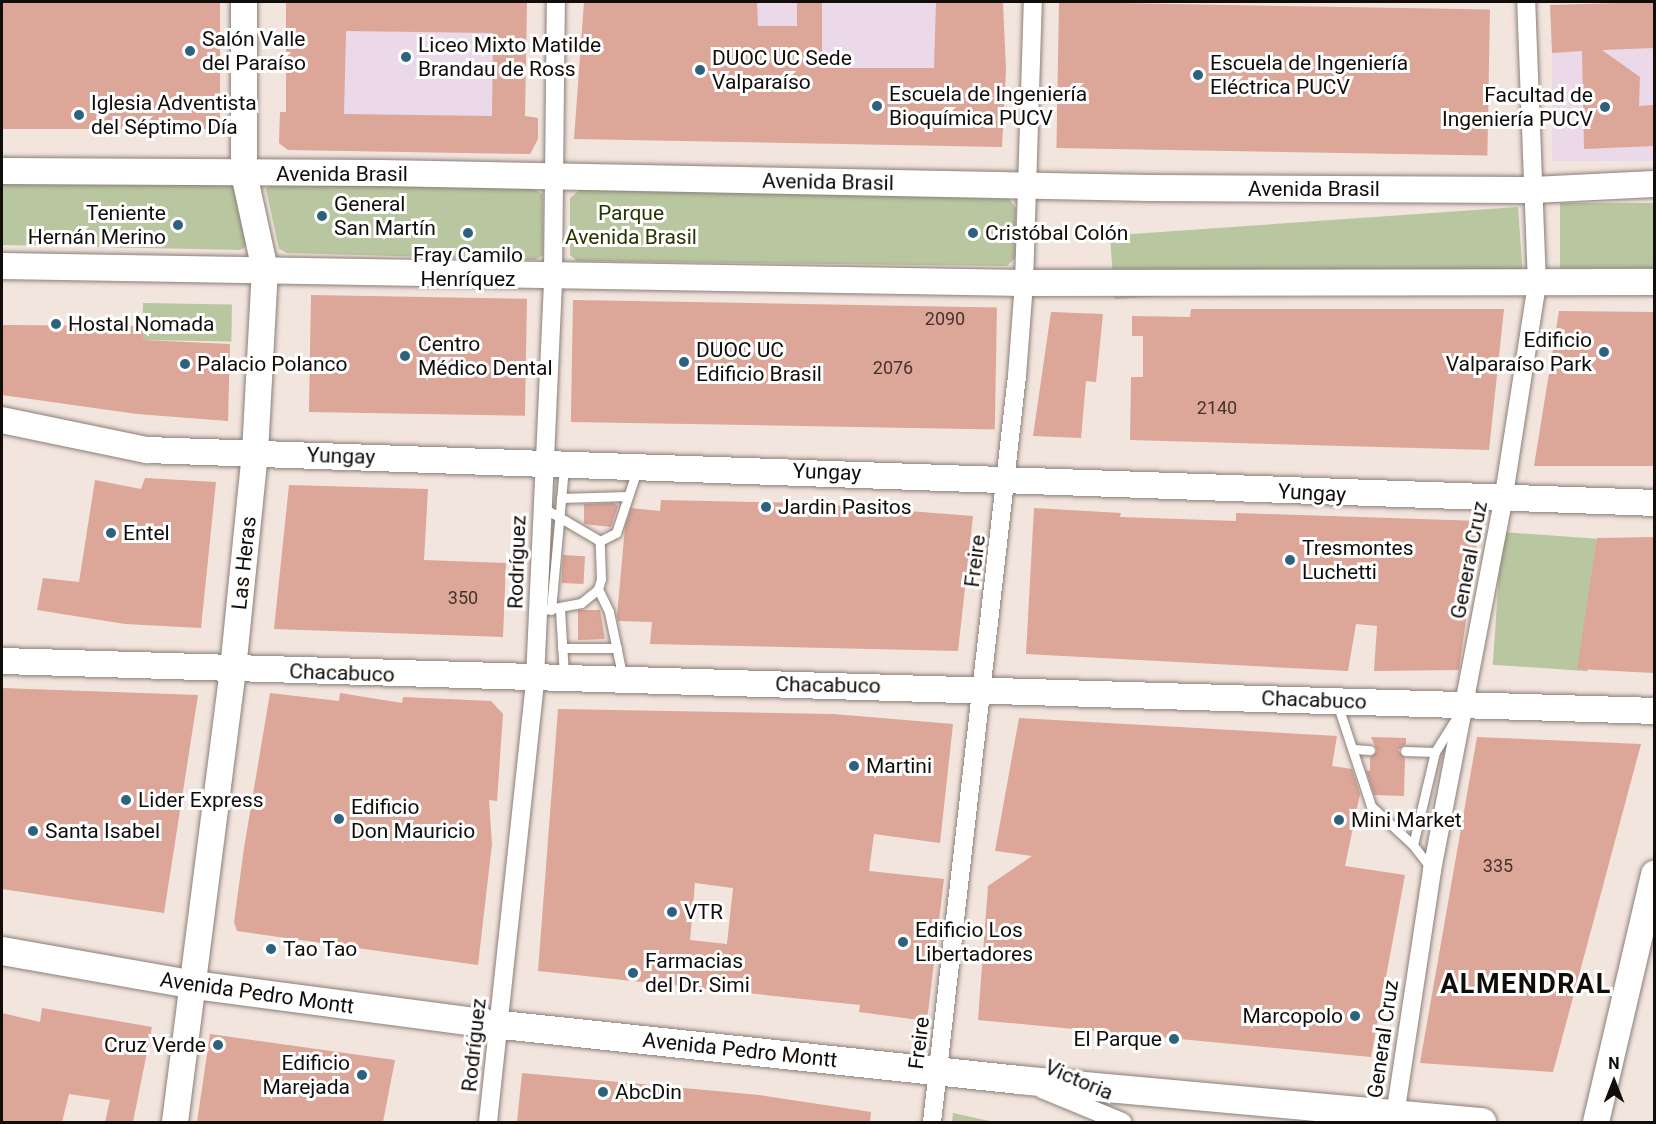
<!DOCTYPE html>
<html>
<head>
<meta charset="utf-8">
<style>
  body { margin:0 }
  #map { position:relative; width:1656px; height:1124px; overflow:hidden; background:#f2e5dd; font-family:Roboto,sans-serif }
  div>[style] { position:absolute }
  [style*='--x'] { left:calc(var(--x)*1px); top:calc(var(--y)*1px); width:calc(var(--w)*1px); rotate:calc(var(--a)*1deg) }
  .education>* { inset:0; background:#ebd8e8; transform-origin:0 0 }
  .green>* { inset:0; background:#b9c7a0; transform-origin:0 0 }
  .building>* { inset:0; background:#dca698; transform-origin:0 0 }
  .roads { filter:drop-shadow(0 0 2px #8a7f78) drop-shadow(0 0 2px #8a7f78) }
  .lane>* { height:9px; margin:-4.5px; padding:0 4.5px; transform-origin:4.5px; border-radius:4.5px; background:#fff }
  .street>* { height:18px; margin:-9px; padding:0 9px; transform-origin:9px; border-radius:9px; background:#fff }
  .secondary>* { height:26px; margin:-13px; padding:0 13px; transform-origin:13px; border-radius:13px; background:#fff }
  .primary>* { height:28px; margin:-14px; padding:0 14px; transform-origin:14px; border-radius:14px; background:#fff }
  .dots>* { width:16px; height:16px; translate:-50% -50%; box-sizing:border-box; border:3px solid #fff; border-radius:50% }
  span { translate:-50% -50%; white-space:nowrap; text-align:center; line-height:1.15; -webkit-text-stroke:6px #fff; paint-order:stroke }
  .number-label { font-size:18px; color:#44332e }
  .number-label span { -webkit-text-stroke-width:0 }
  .poi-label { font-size:21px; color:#110d0a }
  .left { translate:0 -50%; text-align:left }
  .right { translate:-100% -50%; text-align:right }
  .street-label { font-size:21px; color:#110d0a }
  .park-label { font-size:21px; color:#283500 }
  .district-label { font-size:27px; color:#110d0a; font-weight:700; letter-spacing:1.5px }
  .frame { position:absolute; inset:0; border:3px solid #110d0a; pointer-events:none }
  .north { position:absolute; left:1584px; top:1052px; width:60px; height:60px; -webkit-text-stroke:4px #fff; paint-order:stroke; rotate:0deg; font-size:16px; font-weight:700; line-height:24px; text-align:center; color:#110d0a }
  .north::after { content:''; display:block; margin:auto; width:21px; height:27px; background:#110d0a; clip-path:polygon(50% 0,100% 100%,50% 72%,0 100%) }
</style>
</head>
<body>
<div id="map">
  <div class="education">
    <i style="clip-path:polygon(286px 2px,527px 2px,525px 116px,538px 118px,538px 139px,530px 154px,288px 150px,279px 143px,280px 112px,286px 112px)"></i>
    <i style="left:584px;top:2px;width:352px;height:137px"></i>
    <i style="left:1654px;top:48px;width:113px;height:102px;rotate:90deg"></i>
  </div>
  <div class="green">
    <i style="clip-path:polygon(2px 178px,229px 183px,238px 189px,247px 246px,240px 250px,2px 245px)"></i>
    <i style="clip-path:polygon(273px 182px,531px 188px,543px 194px,543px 255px,535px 260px,287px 253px,279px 249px,266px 189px)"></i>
    <i style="clip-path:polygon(582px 188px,1009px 199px,1016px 208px,1015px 258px,1007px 266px,577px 261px,570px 255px,570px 198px)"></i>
    <i style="left:1654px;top:203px;width:65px;height:94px;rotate:90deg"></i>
    <i style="left:1518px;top:207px;width:64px;height:409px;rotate:86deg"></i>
    <i style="left:143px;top:303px;width:89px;height:37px;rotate:1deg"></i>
    <i style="left:1502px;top:532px;width:95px;height:133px;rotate:4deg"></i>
    <i style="clip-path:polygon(953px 1113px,994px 1122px,952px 1122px)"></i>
  </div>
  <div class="building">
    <i style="left:2px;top:2px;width:218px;height:127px"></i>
    <i style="clip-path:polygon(evenodd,286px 2px,527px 2px,525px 116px,538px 118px,538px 139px,530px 154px,288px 150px,279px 143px,280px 112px,286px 112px,286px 2px,346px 31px,493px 33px,492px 116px,344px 114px,346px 31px)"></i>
    <i style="clip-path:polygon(584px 2px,757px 2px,758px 26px,797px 26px,797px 2px,822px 2px,822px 68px,934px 68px,936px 2px,1003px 2px,1006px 70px,1002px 147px,574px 139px)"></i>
    <i style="left:1059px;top:2px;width:431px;height:146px;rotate:1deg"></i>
    <i style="clip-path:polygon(1654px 2px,1654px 48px,1602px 50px,1640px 77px,1639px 106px,1654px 105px,1654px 146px,1584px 149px,1582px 51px,1552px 53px,1550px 5px)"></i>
    <i style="left:311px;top:295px;width:216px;height:117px;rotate:1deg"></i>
    <i style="left:573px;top:300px;width:424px;height:122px;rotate:1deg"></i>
    <i style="clip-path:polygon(1191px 309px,1504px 309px,1489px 450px,1130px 440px,1131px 377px,1143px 377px,1143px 336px,1132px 336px,1132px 316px,1190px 317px)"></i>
    <i style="clip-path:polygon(1559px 311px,1654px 312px,1654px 466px,1534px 466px)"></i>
    <i style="clip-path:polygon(1051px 312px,1103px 314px,1096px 382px,1086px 381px,1081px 438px,1033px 436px)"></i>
    <i style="clip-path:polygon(2px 325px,143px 326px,143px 340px,230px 344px,228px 421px,137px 414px,2px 395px)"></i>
    <i style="clip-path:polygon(145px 478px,216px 482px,201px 628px,125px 624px,37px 610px,43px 578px,79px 582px,95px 480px,141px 489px)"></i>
    <i style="clip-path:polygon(289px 485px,428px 489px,424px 560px,506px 563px,503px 637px,274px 629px)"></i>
    <i style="clip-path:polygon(661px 500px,805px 503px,973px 516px,958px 651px,650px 644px,652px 622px,618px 621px,617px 616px,625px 527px,631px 508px,660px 511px)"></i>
    <i style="clip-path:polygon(614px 503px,618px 506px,611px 527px,584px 524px,584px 504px)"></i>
    <i style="clip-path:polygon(1034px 508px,1121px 513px,1120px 517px,1236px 521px,1236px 513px,1480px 521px,1459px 670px,1374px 671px,1377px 626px,1356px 624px,1348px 671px,1026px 654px)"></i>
    <i style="clip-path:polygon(1654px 537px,1654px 673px,1577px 669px,1597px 538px)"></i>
    <i style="left:563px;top:555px;width:22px;height:28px;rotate:3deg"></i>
    <i style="clip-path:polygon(578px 610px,600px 610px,605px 639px,578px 640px)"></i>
    <i style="clip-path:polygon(2px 688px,198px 695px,164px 913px,2px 889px)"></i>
    <i style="clip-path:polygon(270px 693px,339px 701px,340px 693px,402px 703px,403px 697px,491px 701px,503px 714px,497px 801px,489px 800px,492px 844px,478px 965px,237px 931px,234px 922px,244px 848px)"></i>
    <i style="clip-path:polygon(evenodd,558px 709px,833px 714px,953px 724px,940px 843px,874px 834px,869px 871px,944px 879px,927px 1021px,859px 1012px,860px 1005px,538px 971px,558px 709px,695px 883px,733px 888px,727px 944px,690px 940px,695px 883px)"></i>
    <i style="clip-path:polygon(1019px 718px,1337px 736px,1332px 766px,1352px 769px,1360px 794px,1345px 866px,1405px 875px,1371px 1057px,978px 1020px,988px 886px,1032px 856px,995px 851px)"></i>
    <i style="clip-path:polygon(1371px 737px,1406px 738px,1406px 744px,1398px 750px,1405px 758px,1404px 796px,1374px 795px,1366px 770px,1370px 771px,1370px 757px,1377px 751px)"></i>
    <i style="clip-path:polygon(1477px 737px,1641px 744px,1553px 1072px,1420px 1063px)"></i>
    <i style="clip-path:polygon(42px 1008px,152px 1027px,133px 1122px,105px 1122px,110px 1100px,69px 1094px,62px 1122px,2px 1122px,2px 1013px,40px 1022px)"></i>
    <i style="clip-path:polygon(210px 1034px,395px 1060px,383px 1122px,197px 1122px)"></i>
    <i style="clip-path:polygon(522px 1073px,759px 1095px,871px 1112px,870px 1122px,517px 1122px)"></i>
  </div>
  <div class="roads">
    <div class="lane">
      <i style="--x:561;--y:498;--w:67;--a:-1.7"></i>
      <i style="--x:600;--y:541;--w:18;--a:-27"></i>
      <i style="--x:616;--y:533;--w:66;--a:-71.6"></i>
      <i style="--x:598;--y:589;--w:25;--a:64"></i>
      <i style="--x:609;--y:612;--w:68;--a:78.2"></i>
      <i style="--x:551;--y:610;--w:145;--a:-84.8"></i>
      <i style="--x:560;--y:610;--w:66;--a:86.5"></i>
      <i style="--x:538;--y:611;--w:44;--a:-10.5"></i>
      <i style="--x:581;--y:603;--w:22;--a:-39"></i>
      <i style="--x:598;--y:589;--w:10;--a:-73"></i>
      <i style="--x:601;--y:579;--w:38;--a:-92"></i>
      <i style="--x:600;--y:541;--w:67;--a:-149.6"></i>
      <i style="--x:562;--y:648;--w:55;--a:0"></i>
      <i style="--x:1337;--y:703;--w:108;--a:71.7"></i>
      <i style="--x:1371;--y:806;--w:57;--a:42.9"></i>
      <i style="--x:1413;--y:845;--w:31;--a:52"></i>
      <i style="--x:1354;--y:749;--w:16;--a:4"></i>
      <i style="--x:1405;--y:751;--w:30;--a:2"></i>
      <i style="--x:1435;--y:752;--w:39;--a:-58"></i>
      <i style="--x:1413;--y:845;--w:96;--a:-76.7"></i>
    </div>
    <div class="street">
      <i style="--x:1042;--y:1089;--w:87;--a:22.4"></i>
      <i style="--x:488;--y:1122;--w:445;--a:-83.9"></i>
      <i style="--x:535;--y:679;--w:404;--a:-87.4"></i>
      <i style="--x:553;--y:275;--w:273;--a:-89.4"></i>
      <i style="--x:932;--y:1122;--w:751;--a:-83.5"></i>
      <i style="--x:1017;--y:376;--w:93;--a:-85.7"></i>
      <i style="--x:1024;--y:283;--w:281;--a:-88.2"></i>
      <i style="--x:1394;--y:1122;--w:255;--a:-81.4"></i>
      <i style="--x:1432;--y:870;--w:376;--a:-79.1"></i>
      <i style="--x:1503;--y:501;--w:220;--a:-81.1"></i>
      <i style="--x:1537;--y:284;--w:282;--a:-92.2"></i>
    </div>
    <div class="secondary">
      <i style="--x:2;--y:171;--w:379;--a:0.3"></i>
      <i style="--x:381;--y:173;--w:769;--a:1.12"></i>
      <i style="--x:1150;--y:188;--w:383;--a:0.3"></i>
      <i style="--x:1533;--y:190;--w:121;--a:-2.8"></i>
      <i style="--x:2;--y:266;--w:1022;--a:0.95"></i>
      <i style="--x:1024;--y:283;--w:630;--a:-0.09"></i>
      <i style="--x:2;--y:420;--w:148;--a:11.7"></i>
      <i style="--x:147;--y:450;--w:1508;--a:2.01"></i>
      <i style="--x:2;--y:661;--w:1653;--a:1.73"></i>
      <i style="--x:175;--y:1122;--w:457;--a:-82.7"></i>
      <i style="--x:233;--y:669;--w:217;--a:-84.2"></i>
      <i style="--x:255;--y:453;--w:183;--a:-86.9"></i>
      <i style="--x:265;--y:270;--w:98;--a:-102.3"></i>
      <i style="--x:244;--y:174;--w:172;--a:-90"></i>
      <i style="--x:1596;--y:1122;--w:255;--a:-76.8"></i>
    </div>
    <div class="primary">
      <i style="--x:2;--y:951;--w:195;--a:10"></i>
      <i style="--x:194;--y:985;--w:282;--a:7.5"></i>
      <i style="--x:474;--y:1022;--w:548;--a:6.07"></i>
      <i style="--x:1019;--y:1080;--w:465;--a:5.2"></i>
    </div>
  </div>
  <div class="dots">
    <i style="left:190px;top:51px;background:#2d627e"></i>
    <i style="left:406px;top:57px;background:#2d627e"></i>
    <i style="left:700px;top:70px;background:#2d627e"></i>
    <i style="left:1198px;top:75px;background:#2d627e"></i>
    <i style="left:877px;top:106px;background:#2d627e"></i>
    <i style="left:1605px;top:107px;background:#2d627e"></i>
    <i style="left:79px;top:115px;background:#2d627e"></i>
    <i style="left:322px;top:216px;background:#2d627e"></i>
    <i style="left:178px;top:225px;background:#2d627e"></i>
    <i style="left:468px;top:233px;background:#2d627e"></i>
    <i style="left:973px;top:233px;background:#2d627e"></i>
    <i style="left:56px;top:324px;background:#2d627e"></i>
    <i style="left:1604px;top:352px;background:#2d627e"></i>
    <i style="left:405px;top:356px;background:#2d627e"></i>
    <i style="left:684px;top:362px;background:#2d627e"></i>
    <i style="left:185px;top:364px;background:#2d627e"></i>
    <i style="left:766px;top:507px;background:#2d627e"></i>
    <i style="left:111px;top:533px;background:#2d627e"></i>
    <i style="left:1290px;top:560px;background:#2d627e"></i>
    <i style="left:854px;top:766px;background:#2d627e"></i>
    <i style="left:126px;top:800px;background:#2d627e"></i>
    <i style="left:339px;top:819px;background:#2d627e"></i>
    <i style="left:1339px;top:820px;background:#2d627e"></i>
    <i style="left:33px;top:831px;background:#2d627e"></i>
    <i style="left:672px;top:912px;background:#2d627e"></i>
    <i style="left:903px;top:942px;background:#2d627e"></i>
    <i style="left:271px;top:949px;background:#2d627e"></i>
    <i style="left:633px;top:973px;background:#2d627e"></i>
    <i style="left:1355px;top:1016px;background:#2d627e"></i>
    <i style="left:1174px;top:1039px;background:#2d627e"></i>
    <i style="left:218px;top:1045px;background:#2d627e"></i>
    <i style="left:362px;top:1075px;background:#2d627e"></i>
    <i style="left:603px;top:1092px;background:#2d627e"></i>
  </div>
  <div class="number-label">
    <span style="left:945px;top:319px">2090</span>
    <span style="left:893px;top:368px">2076</span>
    <span style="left:1217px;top:408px">2140</span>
    <span style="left:463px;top:598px">350</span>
    <span style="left:1498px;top:866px">335</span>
  </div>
  <div class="poi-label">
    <span class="left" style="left:202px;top:51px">Salón Valle<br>del Paraíso</span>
    <span class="left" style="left:418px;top:57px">Liceo Mixto Matilde<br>Brandau de Ross</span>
    <span class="left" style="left:712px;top:70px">DUOC UC Sede<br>Valparaíso</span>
    <span class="left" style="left:1210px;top:75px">Escuela de Ingeniería<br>Eléctrica PUCV</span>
    <span class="left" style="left:889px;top:106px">Escuela de Ingeniería<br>Bioquímica PUCV</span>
    <span class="right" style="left:1593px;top:107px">Facultad de<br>Ingeniería PUCV</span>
    <span class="left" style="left:91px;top:115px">Iglesia Adventista<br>del Séptimo Día</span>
    <span class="left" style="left:334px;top:216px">General<br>San Martín</span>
    <span class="right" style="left:166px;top:225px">Teniente<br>Hernán Merino</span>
    <span class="left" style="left:985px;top:233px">Cristóbal Colón</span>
    <span style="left:468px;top:267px">Fray Camilo<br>Henríquez</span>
    <span class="left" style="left:68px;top:324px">Hostal Nomada</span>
    <span class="right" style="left:1592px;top:352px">Edificio<br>Valparaíso Park</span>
    <span class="left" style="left:418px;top:356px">Centro<br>Médico Dental</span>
    <span class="left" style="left:696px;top:362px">DUOC UC<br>Edificio Brasil</span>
    <span class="left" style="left:197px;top:364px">Palacio Polanco</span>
    <span class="left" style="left:778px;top:507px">Jardin Pasitos</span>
    <span class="left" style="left:123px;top:533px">Entel</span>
    <span class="left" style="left:1302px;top:560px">Tresmontes<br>Luchetti</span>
    <span class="left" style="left:866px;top:766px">Martini</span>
    <span class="left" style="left:138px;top:800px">Lider Express</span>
    <span class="left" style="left:351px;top:819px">Edificio<br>Don Mauricio</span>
    <span class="left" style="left:1351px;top:820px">Mini Market</span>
    <span class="left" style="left:45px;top:831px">Santa Isabel</span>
    <span class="left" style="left:684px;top:912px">VTR</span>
    <span class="left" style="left:915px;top:942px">Edificio Los<br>Libertadores</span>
    <span class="left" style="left:283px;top:949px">Tao Tao</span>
    <span class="left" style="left:645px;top:973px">Farmacias<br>del Dr. Simi</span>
    <span class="right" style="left:1343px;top:1016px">Marcopolo</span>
    <span class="right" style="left:1162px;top:1039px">El Parque</span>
    <span class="right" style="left:206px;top:1045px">Cruz Verde</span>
    <span class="right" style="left:350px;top:1075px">Edificio<br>Marejada</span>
    <span class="left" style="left:615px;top:1092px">AbcDin</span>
  </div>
  <div class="street-label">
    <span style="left:342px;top:174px">Avenida Brasil</span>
    <span style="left:828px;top:182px;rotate:1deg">Avenida Brasil</span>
    <span style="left:1314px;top:189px">Avenida Brasil</span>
    <span style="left:341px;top:456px;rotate:2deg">Yungay</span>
    <span style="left:827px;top:472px;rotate:2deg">Yungay</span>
    <span style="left:1312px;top:493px;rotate:3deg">Yungay</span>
    <span style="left:1469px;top:560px;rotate:-79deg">General Cruz</span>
    <span style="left:975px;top:561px;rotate:-83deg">Freire</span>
    <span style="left:517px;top:562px;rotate:-88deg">Rodríguez</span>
    <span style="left:244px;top:563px;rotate:-84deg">Las Heras</span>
    <span style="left:342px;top:673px;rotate:2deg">Chacabuco</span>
    <span style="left:828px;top:685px;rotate:1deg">Chacabuco</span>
    <span style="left:1314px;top:700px;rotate:2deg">Chacabuco</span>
    <span style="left:257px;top:993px;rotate:8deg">Avenida Pedro Montt</span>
    <span style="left:1383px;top:1039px;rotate:-82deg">General Cruz</span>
    <span style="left:919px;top:1043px;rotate:-83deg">Freire</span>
    <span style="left:474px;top:1045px;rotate:-84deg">Rodríguez</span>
    <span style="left:740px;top:1050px;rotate:6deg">Avenida Pedro Montt</span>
    <span style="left:1079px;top:1080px;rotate:23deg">Victoria</span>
  </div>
  <div class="park-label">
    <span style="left:631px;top:225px">Parque<br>Avenida Brasil</span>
  </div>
  <div class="district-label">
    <span style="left:1526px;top:985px">ALMENDRAL</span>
  </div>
  <div class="frame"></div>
  <div class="north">N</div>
</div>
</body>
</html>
